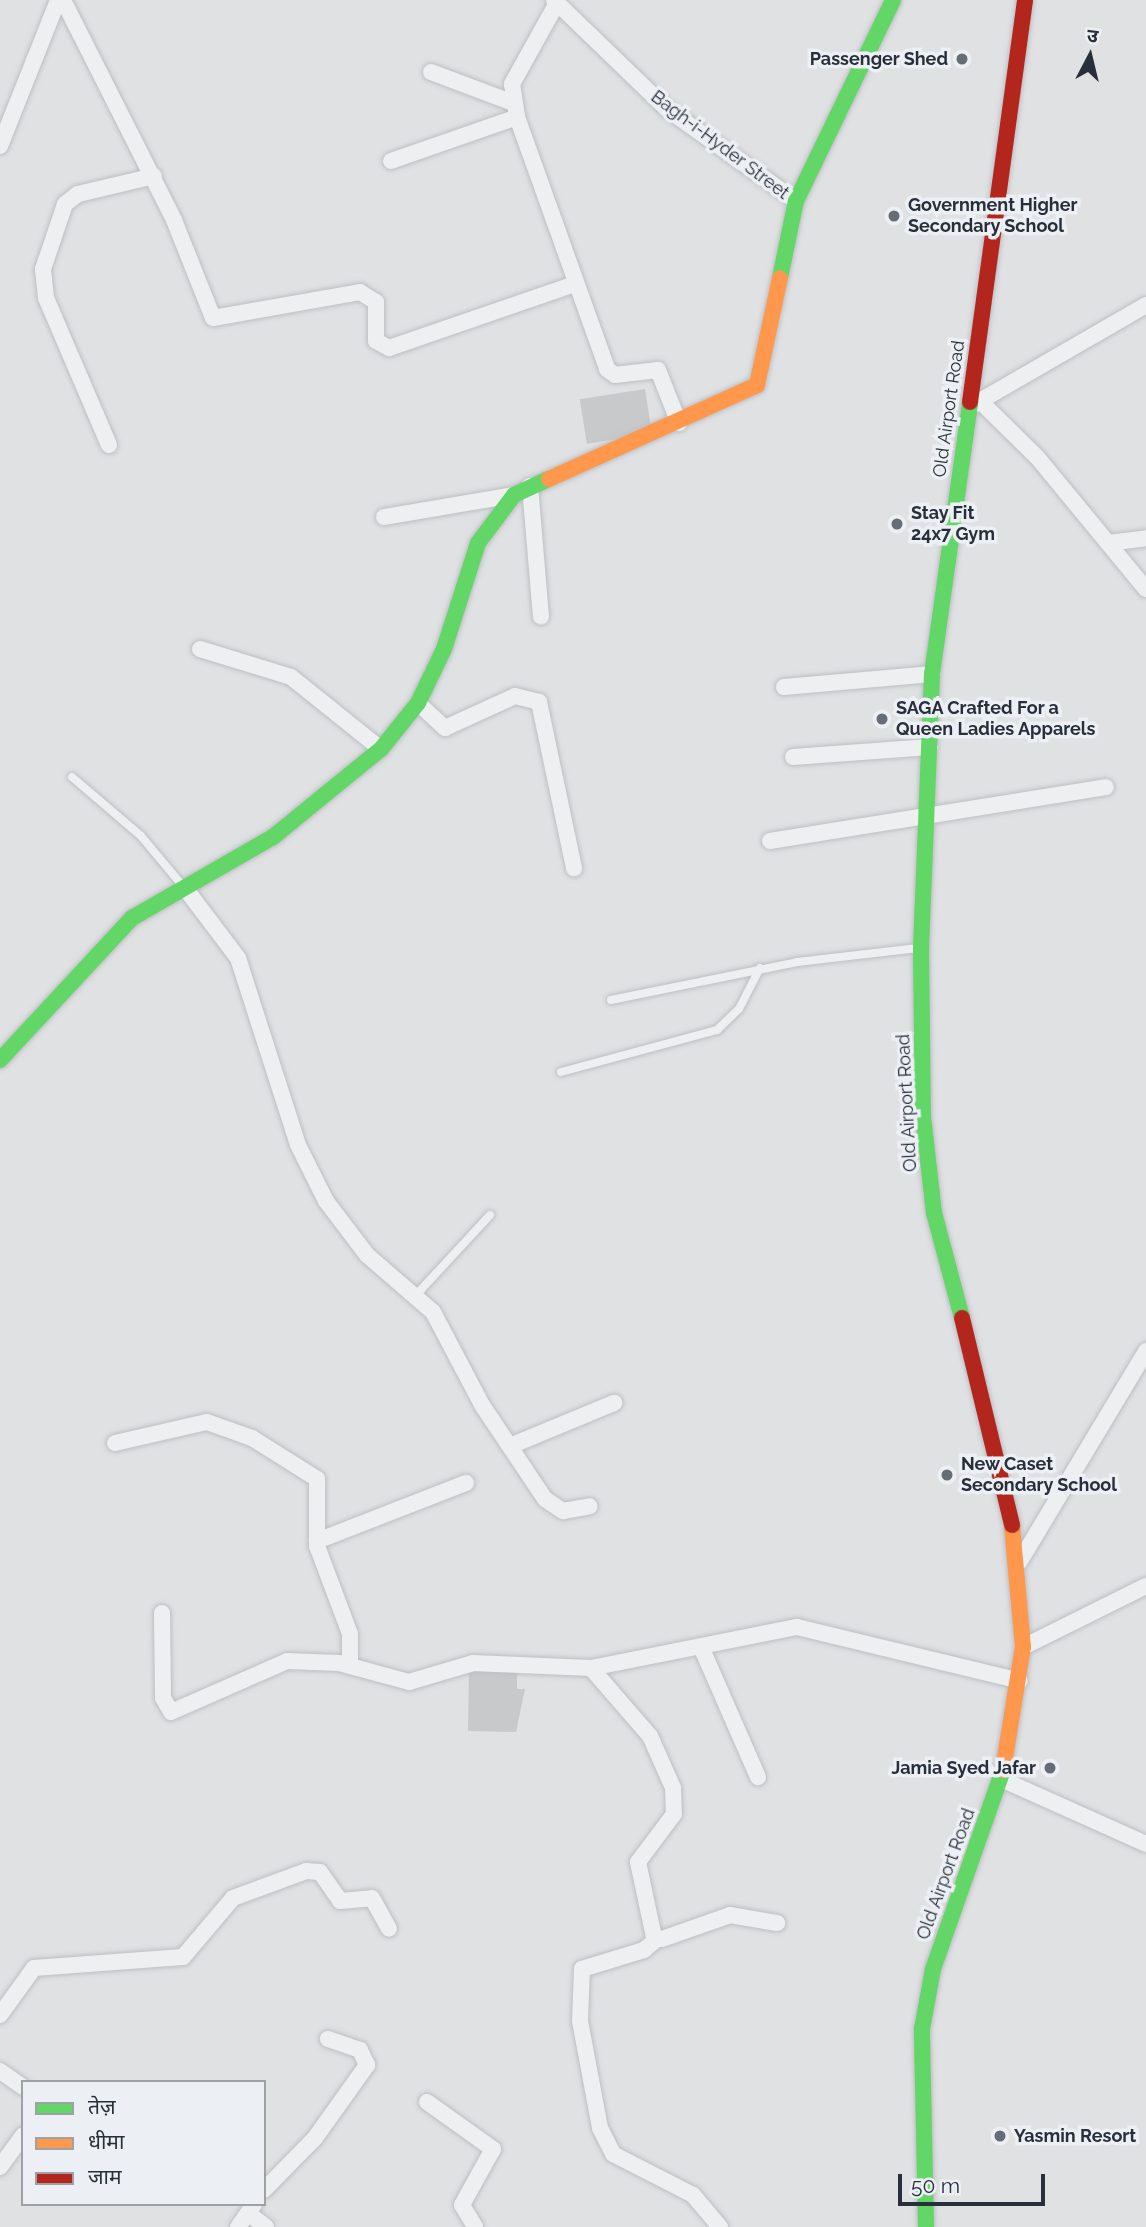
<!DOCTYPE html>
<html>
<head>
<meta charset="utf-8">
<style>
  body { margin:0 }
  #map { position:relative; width:1146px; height:2227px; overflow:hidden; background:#dfe1e3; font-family:Raleway,"Noto Sans Devanagari",sans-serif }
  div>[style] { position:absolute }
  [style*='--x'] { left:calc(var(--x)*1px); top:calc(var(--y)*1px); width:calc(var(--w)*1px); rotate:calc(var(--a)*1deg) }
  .building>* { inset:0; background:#c7c9cb; transform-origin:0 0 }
  .roads { filter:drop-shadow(0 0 2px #bdbfc1) drop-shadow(0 0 2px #bdbfc1) }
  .lane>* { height:8px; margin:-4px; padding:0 4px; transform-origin:4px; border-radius:4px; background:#eeeff0 }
  .street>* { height:16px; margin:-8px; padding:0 8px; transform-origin:8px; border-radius:8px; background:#eeeff0 }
  .fast>* { height:16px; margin:-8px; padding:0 8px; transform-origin:8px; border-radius:8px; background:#63d668 }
  .slow>* { height:16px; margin:-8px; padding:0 8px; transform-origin:8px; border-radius:8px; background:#ff974d }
  .jam>* { height:16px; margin:-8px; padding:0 8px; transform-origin:8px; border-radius:8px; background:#b3261e }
  .dots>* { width:19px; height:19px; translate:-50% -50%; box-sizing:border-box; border:4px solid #eceff3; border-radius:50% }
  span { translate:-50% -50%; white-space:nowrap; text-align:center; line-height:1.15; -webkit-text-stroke:7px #eceff3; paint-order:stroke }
  .poi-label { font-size:18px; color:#272f3a; font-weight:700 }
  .right { translate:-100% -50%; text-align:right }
  .left { translate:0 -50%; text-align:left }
  .street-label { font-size:18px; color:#272f3a }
  .legend { position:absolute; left:21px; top:2080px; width:245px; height:126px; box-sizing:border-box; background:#eceff3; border:2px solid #9da2a9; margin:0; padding:9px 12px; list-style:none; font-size:21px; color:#272f3a }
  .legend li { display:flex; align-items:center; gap:14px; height:35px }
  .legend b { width:35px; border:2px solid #9da2a9 }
  .north { position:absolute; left:1055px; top:21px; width:70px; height:70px; -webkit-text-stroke:5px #eceff3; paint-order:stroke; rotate:7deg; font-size:19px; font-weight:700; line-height:28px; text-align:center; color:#272f3a }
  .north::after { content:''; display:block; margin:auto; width:24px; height:32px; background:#272f3a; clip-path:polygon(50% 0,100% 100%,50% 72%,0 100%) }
  .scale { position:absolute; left:898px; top:2174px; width:147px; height:32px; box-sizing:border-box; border:4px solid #272f3a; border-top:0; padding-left:9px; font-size:21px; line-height:24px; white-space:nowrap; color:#272f3a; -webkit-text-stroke:5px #eceff3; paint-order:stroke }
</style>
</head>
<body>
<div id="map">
  <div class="building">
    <i style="left:645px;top:389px;width:45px;height:66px;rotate:81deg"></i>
    <i style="clip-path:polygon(469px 1671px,517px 1672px,517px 1689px,525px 1689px,516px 1732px,468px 1731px)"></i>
  </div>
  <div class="roads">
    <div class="lane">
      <i style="--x:72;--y:777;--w:91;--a:40.5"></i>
      <i style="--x:141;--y:836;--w:64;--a:50.1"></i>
      <i style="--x:611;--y:1000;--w:190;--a:-11.5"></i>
      <i style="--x:797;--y:962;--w:122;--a:-6.6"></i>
      <i style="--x:561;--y:1072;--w:162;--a:-15.1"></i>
      <i style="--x:717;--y:1030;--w:30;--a:-44"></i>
      <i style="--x:739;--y:1009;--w:46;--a:-62.9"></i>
      <i style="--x:416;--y:1295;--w:109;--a:-47.2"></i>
    </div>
    <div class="street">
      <i style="--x:63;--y:0;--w:246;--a:63.2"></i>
      <i style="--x:174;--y:220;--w:105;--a:68.3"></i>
      <i style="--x:213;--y:318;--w:149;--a:-10"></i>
      <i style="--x:360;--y:292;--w:19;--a:32"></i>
      <i style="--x:376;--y:302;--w:39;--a:90"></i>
      <i style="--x:376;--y:341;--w:15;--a:28"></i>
      <i style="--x:389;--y:348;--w:197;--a:-19"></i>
      <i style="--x:554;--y:0;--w:157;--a:44"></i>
      <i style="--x:667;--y:109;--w:158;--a:35.5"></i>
      <i style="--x:557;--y:3;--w:93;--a:119.1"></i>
      <i style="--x:512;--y:84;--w:33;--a:81"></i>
      <i style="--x:517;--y:117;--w:268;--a:70.3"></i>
      <i style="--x:607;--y:369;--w:10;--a:37"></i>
      <i style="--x:615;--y:375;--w:43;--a:-6.6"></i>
      <i style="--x:658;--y:370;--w:57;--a:68.4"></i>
      <i style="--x:431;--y:72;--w:88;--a:20.7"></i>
      <i style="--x:0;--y:146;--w:157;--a:-68.3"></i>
      <i style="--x:391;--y:161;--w:133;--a:-19.2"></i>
      <i style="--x:981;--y:402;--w:78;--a:44.5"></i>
      <i style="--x:1037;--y:457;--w:171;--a:50.5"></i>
      <i style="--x:973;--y:405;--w:200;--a:-30"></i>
      <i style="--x:109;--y:445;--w:160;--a:-113.2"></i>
      <i style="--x:46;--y:298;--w:29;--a:-96"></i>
      <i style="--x:43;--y:269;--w:69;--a:-71.3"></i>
      <i style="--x:65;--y:204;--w:16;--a:-38"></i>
      <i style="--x:78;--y:194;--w:78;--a:-13.3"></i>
      <i style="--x:530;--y:486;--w:131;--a:85.2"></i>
      <i style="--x:384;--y:517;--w:132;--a:-9.6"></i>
      <i style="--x:1108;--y:543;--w:38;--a:-7"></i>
      <i style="--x:200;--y:649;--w:95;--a:17.1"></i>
      <i style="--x:291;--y:677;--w:115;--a:38.7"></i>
      <i style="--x:784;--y:687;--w:149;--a:-5"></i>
      <i style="--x:418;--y:703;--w:37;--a:43"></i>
      <i style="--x:445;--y:728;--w:77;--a:-24.6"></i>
      <i style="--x:515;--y:696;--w:25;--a:14"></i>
      <i style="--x:539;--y:702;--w:170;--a:78.1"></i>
      <i style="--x:793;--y:757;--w:137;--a:-4.2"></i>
      <i style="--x:770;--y:841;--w:340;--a:-9.1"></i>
      <i style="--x:185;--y:888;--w:88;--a:52.9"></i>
      <i style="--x:238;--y:958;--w:196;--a:72.2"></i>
      <i style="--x:298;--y:1145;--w:63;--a:63.4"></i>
      <i style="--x:326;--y:1201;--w:68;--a:52.8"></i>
      <i style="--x:367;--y:1255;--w:87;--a:40.8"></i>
      <i style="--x:433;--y:1312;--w:105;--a:62.2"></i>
      <i style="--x:482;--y:1405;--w:113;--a:56.2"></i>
      <i style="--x:545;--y:1499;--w:22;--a:34"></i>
      <i style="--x:563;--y:1511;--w:27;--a:-10"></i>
      <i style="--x:115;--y:1443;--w:94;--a:-12.9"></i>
      <i style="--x:207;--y:1422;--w:48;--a:19.6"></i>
      <i style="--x:252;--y:1438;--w:77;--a:32.2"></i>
      <i style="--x:317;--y:1479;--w:67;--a:90"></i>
      <i style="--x:317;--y:1546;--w:94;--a:69.4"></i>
      <i style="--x:350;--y:1634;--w:31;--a:90"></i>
      <i style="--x:510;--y:1446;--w:113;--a:-22.5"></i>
      <i style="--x:317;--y:1541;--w:160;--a:-21.3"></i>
      <i style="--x:1020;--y:1561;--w:245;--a:-59"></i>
      <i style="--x:162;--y:1613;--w:85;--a:89.3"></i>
      <i style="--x:163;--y:1698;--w:16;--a:60"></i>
      <i style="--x:171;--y:1712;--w:127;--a:-23.7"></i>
      <i style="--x:287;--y:1661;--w:52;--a:2.2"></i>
      <i style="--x:339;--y:1663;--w:73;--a:15.2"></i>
      <i style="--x:409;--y:1682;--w:67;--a:-16.5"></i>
      <i style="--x:473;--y:1663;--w:118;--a:2.4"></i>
      <i style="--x:591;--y:1668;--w:210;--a:-11.3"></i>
      <i style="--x:797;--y:1627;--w:229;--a:13.6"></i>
      <i style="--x:1023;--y:1647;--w:137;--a:-26.4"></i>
      <i style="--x:702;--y:1649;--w:140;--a:66.4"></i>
      <i style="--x:591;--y:1668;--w:90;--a:49.1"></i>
      <i style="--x:650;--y:1736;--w:57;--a:66.1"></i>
      <i style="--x:673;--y:1788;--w:26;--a:88"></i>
      <i style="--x:674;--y:1814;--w:60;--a:126.9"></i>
      <i style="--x:638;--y:1862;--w:77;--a:78"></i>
      <i style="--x:654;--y:1937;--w:8;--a:14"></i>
      <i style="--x:662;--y:1939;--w:72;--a:-19.4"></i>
      <i style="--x:730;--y:1915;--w:48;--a:9.7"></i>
      <i style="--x:1001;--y:1779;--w:159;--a:24.1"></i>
      <i style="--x:657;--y:1939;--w:17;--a:140"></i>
      <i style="--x:644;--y:1950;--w:65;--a:163"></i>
      <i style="--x:582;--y:1969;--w:52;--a:92.2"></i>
      <i style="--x:580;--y:2021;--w:109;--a:79.4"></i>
      <i style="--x:600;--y:2128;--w:29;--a:63"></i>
      <i style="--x:613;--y:2154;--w:90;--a:27.1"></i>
      <i style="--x:693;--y:2195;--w:42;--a:49.8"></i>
      <i style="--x:0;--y:2015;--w:58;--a:-54.1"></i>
      <i style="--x:34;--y:1968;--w:149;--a:-4.2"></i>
      <i style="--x:183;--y:1957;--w:77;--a:-49.7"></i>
      <i style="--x:233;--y:1898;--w:78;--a:-20.3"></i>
      <i style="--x:306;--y:1871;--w:14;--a:4"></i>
      <i style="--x:320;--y:1872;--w:35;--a:55"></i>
      <i style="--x:340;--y:1901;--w:32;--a:-5"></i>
      <i style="--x:372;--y:1898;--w:35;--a:61"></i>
      <i style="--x:0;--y:2071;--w:28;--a:35"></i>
      <i style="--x:427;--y:2102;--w:81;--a:35.5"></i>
      <i style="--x:493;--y:2149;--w:64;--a:119"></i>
      <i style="--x:462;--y:2205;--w:26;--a:59"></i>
      <i style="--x:0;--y:2167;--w:39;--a:-54"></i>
      <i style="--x:264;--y:2190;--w:73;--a:-45.6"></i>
      <i style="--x:315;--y:2138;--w:90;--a:-54.5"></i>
      <i style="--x:367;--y:2065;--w:17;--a:-115"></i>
      <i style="--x:360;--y:2050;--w:34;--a:-161"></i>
      <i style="--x:248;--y:2213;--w:23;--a:38"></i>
      <i style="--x:238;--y:2227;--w:28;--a:-55"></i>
    </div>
    <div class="fast">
      <i style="--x:780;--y:278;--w:79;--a:-78.3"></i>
      <i style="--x:796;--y:201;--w:223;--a:-64.2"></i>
      <i style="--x:0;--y:1060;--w:194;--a:-47.1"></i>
      <i style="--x:132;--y:918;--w:163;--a:-29.9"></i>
      <i style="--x:273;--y:837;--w:139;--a:-39.2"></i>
      <i style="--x:381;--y:749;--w:59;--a:-51.2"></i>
      <i style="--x:418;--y:703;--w:60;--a:-64.3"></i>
      <i style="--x:444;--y:649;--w:111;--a:-72.2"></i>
      <i style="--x:478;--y:543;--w:60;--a:-53.1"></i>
      <i style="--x:514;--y:495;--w:38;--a:-25"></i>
      <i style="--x:962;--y:1318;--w:109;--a:-104.9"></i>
      <i style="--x:934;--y:1213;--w:97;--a:-96.5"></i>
      <i style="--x:923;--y:1117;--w:169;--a:-90.7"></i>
      <i style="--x:921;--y:948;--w:274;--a:-87.7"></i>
      <i style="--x:932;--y:674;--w:275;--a:-82"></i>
      <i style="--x:926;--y:2227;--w:198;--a:-91.2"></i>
      <i style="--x:922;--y:2029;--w:61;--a:-79.6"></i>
      <i style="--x:933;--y:1969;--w:211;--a:-70.6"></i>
    </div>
    <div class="slow">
      <i style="--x:549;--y:479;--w:228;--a:-24.3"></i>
      <i style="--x:757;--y:385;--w:109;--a:-77.9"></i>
      <i style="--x:1003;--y:1770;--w:125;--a:-80.8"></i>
      <i style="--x:1023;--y:1647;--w:122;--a:-95.2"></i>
    </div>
    <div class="jam">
      <i style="--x:970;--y:402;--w:406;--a:-82.2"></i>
      <i style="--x:962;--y:1318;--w:213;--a:76.4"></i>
    </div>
  </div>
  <div class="dots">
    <i style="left:962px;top:59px;background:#676d75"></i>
    <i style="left:894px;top:216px;background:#676d75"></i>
    <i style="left:897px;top:524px;background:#676d75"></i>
    <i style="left:882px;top:719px;background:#676d75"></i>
    <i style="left:947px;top:1475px;background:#676d75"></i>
    <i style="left:1050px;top:1768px;background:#676d75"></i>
    <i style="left:1000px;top:2136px;background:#676d75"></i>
  </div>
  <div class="poi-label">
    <span class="right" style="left:948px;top:59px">Passenger Shed</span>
    <span class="left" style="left:908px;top:216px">Government Higher<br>Secondary School</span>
    <span class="left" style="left:911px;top:524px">Stay Fit<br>24x7 Gym</span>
    <span class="left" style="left:896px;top:719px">SAGA Crafted For a<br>Queen Ladies Apparels</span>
    <span class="left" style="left:961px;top:1475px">New Caset<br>Secondary School</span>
    <span class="right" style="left:1036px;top:1768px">Jamia Syed Jafar</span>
    <span class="left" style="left:1014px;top:2136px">Yasmin Resort</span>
  </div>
  <div class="street-label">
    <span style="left:720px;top:145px;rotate:37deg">Bagh-i-Hyder Street</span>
    <span style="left:949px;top:409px;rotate:-82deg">Old Airport Road</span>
    <span style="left:907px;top:1103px;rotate:-93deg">Old Airport Road</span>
    <span style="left:946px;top:1874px;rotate:-70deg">Old Airport Road</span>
  </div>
  <ul class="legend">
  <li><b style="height:9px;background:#63d668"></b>तेज़</li>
  <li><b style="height:9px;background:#ff974d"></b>धीमा</li>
  <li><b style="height:9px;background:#b3261e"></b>जाम</li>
  </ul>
  <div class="north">उ</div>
  <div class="scale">50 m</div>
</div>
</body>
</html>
